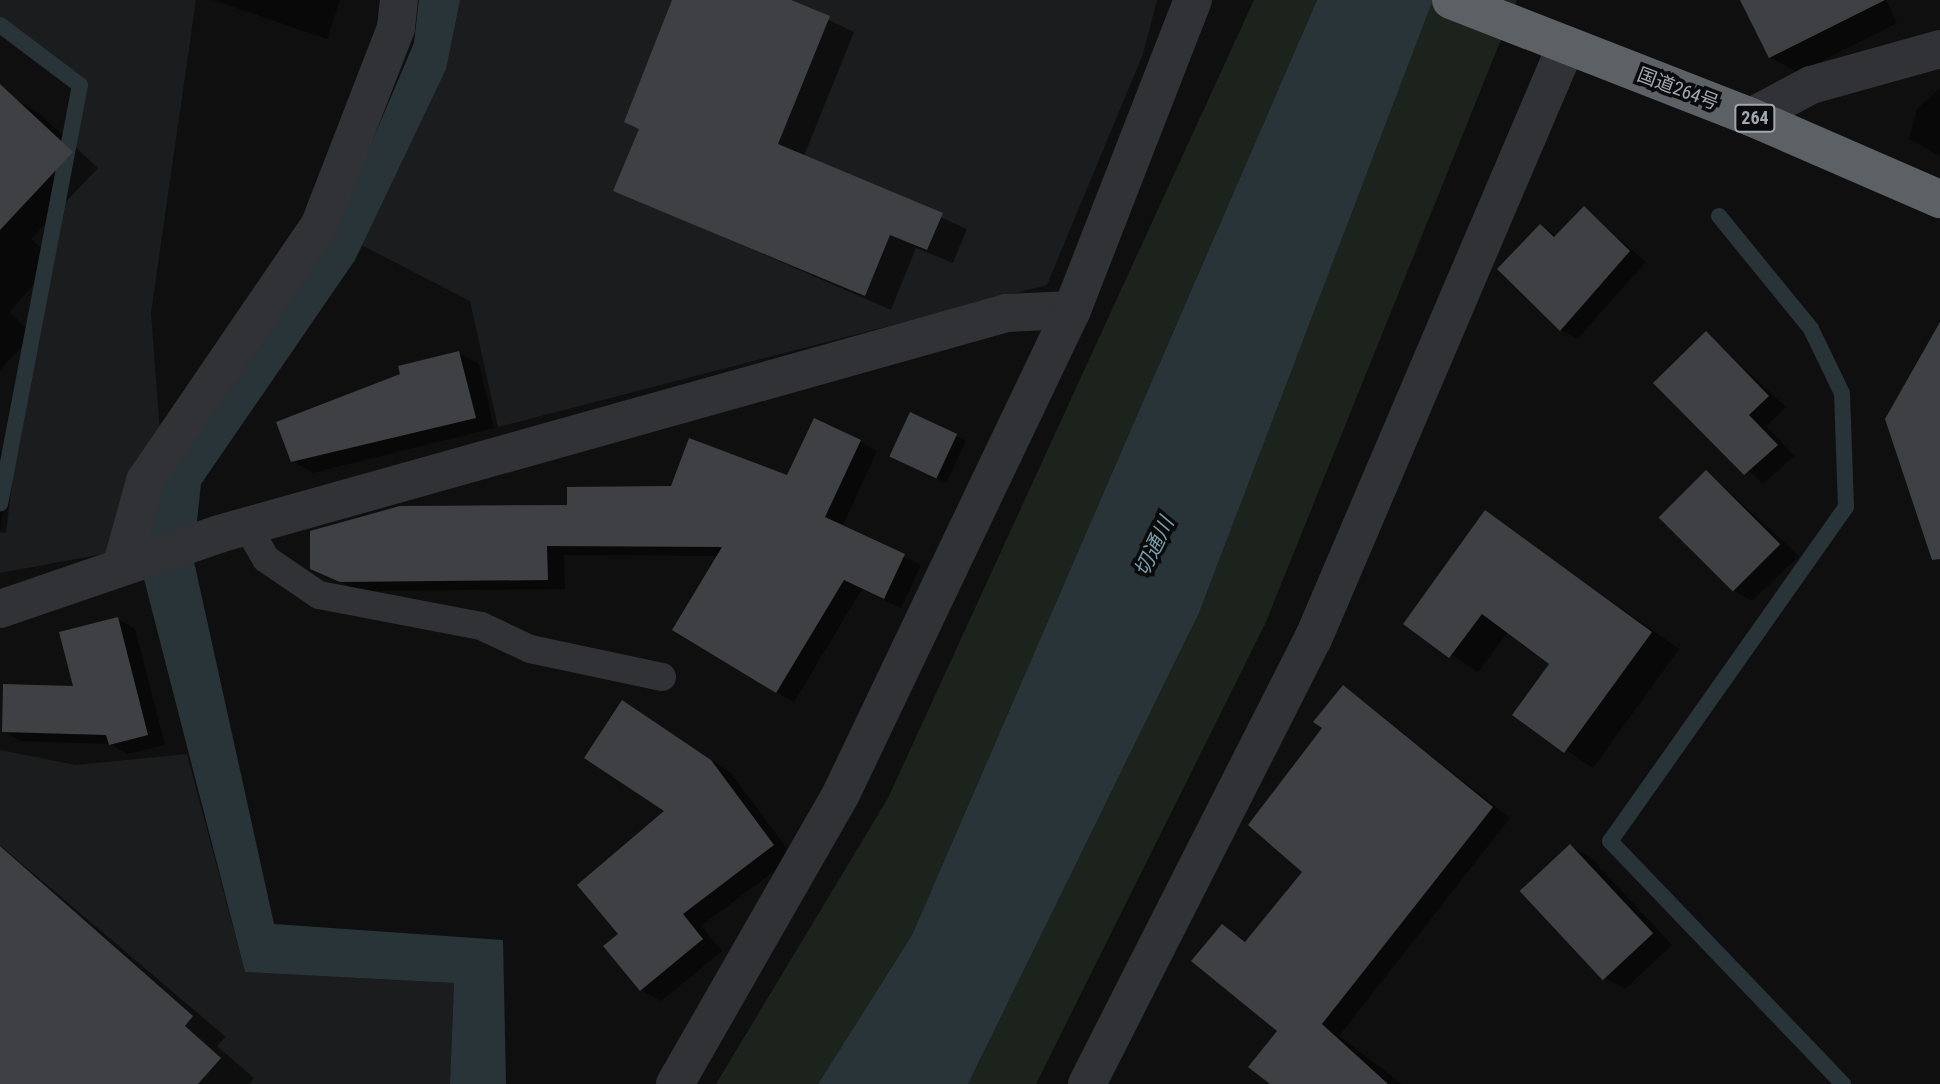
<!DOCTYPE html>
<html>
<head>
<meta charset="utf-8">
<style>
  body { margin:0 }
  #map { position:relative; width:1940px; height:1084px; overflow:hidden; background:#0f0f10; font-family:"Roboto Condensed","Noto Sans JP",sans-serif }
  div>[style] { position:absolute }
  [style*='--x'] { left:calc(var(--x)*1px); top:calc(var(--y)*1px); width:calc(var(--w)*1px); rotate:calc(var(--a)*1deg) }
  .built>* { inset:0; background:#1b1c1d }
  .green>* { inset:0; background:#1c231c }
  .water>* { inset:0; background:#293438 }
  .shadow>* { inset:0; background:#0007 }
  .stream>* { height:16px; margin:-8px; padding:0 8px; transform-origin:8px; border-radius:8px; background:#293438 }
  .building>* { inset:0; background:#3e4043; transform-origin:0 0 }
  .lane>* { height:28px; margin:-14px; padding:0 14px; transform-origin:14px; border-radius:14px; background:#303235 }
  .street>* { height:38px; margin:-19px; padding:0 19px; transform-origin:19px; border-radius:19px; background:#303235 }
  .highway>* { height:38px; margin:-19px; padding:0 19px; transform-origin:19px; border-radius:19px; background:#5c6166 }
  span { translate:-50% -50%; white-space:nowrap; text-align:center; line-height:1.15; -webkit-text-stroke:7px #0a0a0b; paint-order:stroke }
  .shield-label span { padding:2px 5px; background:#0a0a0b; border:2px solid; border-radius:5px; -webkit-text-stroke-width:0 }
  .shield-label { font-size:18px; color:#a0a9b1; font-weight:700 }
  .street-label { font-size:19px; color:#a0a9b1 }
  .water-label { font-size:21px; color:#779fad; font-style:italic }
</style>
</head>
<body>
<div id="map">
  <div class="built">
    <i style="clip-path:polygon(0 0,196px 0,151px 313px,161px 446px,136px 548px,0 573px,0 527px,83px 84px,0 22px)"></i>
    <i style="clip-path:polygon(419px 0,1157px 0,1143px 54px,1047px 285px,498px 427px,470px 301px,334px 231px,414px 43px)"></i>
    <i style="clip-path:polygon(0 750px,76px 765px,187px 754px,245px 972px,454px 983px,450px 1084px,0 1084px)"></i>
  </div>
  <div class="green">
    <i style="clip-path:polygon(1254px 0,1317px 0,912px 935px,818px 1084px,716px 1084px,888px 798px)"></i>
    <i style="clip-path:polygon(1433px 0,1517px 0,1265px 624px,1036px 1084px,968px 1084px,1199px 613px)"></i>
  </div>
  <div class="water">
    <i style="clip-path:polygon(419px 0,460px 0,446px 69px,355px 260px,201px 484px,193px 557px,274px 924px,503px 940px,506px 1084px,450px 1084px,454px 983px,245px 972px,136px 548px,148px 501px,334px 231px,414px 43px)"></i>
    <i style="clip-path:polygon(1317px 0,1433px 0,1199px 613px,968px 1084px,818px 1084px,912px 935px)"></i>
  </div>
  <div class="shadow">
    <i style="clip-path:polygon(213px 0,340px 0,327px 39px)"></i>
    <i style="clip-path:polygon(675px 0,787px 0,854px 32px,804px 156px,967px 229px,953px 263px,916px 248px,891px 310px,616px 190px,641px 130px)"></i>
    <i style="clip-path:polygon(1742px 0,1886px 0,1897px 23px,1798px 73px,1770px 57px)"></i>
    <i style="clip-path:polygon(1940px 88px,1940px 156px,1909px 139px,1917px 109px)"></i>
    <i style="clip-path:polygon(13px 98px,39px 113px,98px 168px,31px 239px,55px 261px,9px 312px,33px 334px,0 370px,0 107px)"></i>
    <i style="clip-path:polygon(1584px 208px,1646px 262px,1577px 339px,1561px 330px,1541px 226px,1557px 236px)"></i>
    <i style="clip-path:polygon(1707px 334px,1786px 407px,1766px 426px,1794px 456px,1763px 484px,1656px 383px)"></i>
    <i style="clip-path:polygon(459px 353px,479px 364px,494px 428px,313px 473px,293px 461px)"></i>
    <i style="clip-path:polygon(956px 436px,966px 441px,946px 483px,901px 462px)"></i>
    <i style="clip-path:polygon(860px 441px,877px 451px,842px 527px,921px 565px,901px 608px,862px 589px,794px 702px,776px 692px,719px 556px,564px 555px,565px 589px,359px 591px,312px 568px,569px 507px,788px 477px)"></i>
    <i style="clip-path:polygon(0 451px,15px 460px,6px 533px,0 532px)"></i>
    <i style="clip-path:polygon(1707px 472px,1799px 556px,1752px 601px,1733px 590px)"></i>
    <i style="clip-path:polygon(1486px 513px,1679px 649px,1593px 768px,1514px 715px,1551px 663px,1508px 632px,1478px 672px,1406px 624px)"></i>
    <i style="clip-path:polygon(118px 619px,135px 629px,165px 745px,127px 754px,110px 744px,21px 741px,3px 731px,75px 688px)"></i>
    <i style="clip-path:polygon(1344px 687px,1510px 818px,1339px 1036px,1402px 1084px,1272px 1084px,1279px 1031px,1222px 926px,1247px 942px,1304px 872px,1324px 728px)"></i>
    <i style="clip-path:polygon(642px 714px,731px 773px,793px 857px,701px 926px,722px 951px,661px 1001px,641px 990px,620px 934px,667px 811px)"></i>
    <i style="clip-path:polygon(0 845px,226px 1037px,217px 1046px,254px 1078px,249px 1084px,0 1084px)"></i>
    <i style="clip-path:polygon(1570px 846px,1590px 857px,1672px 945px,1625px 989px,1605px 978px)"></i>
  </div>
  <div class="stream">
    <i style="--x:0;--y:25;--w:100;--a:36.9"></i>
    <i style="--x:80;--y:85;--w:426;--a:100.8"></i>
    <i style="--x:1719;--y:216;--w:146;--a:50.8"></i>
    <i style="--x:1811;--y:329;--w:71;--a:64.2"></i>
    <i style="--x:1842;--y:393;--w:114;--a:88"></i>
    <i style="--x:1846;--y:507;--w:409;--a:125.2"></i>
    <i style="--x:1610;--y:841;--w:337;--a:46.2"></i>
  </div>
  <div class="building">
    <i style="clip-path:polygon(672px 0,791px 0,830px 16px,778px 144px,943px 213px,927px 250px,890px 235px,865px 296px,613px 191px,639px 129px,624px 122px)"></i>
    <i style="clip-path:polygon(1740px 0,1885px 0,1769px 58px)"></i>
    <i style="clip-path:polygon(0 84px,73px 152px,0 230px)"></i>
    <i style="clip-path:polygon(1584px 206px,1630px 251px,1560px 331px,1497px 269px,1540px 224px,1554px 237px)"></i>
    <i style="clip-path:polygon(1940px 322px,1940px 559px,1932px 560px,1885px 419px)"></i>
    <i style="clip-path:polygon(1706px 331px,1769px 396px,1749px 415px,1778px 445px,1744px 475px,1653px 383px)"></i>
    <i style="clip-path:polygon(459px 351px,476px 418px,291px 462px,276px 422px,400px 374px,398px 366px)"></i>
    <i style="left:910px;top:412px;width:52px;height:49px;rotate:25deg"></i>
    <i style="clip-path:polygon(814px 418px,861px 440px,825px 517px,905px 554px,884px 599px,844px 580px,776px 693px,672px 630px,722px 547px,547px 546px,548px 580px,340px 582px,310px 569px,310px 531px,400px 506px,567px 505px,567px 487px,671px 486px,689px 438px,787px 475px)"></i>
    <i style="left:1706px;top:470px;width:105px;height:67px;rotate:45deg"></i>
    <i style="clip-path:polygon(1485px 510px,1652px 632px,1564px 753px,1512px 715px,1549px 664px,1482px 614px,1449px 658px,1403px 624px)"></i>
    <i style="clip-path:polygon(118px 617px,148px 735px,109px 745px,106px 735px,2px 732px,3px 684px,73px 686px,59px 632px)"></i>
    <i style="clip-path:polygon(1343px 685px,1493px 807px,1322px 1024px,1388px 1084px,1270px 1084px,1248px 1067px,1277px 1031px,1191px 961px,1222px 924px,1245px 942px,1302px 872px,1248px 825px,1322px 728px,1313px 722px)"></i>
    <i style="clip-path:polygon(622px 700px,711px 760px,774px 845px,683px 914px,703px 939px,640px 991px,603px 946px,618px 934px,577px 885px,664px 811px,584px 758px)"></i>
    <i style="left:1570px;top:844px;width:122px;height:69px;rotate:47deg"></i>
    <i style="clip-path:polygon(0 846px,193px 1016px,185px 1026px,221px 1058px,198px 1084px,0 1084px)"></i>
  </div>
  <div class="lane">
    <i style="--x:247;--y:526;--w:38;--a:60"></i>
    <i style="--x:266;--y:559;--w:64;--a:34.2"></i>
    <i style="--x:319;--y:595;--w:165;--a:10.8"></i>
    <i style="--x:481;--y:626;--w:54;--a:25.1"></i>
    <i style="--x:530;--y:649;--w:135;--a:12"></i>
  </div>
  <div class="street">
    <i style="--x:1751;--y:117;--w:68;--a:-28.1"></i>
    <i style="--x:1811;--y:85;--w:134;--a:-15.6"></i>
    <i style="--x:122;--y:564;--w:86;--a:-74.5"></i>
    <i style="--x:145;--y:481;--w:311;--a:-55.7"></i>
    <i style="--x:320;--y:224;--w:210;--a:-68.8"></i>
    <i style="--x:396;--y:28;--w:28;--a:-84"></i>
    <i style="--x:0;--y:609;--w:231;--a:-18.9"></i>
    <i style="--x:219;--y:534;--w:818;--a:-15.67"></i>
    <i style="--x:1007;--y:313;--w:65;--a:-2.6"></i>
    <i style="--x:675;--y:1084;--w:334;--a:-60.2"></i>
    <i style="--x:841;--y:794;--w:536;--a:-64.49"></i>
    <i style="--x:1072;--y:310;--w:333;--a:-68.7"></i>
    <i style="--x:1087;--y:1084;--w:499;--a:-63.1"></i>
    <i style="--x:1313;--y:639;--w:645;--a:-66.89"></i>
  </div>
  <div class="highway">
    <i style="--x:1451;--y:0;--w:322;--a:21.3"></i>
    <i style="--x:1751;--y:117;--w:206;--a:23.5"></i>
  </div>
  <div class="shield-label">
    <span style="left:1755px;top:118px">264</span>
  </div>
  <div class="street-label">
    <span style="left:1678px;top:89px;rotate:21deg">国道264号</span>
  </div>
  <div class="water-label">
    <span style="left:1154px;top:547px;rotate:-64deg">切通川</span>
  </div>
</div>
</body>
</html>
